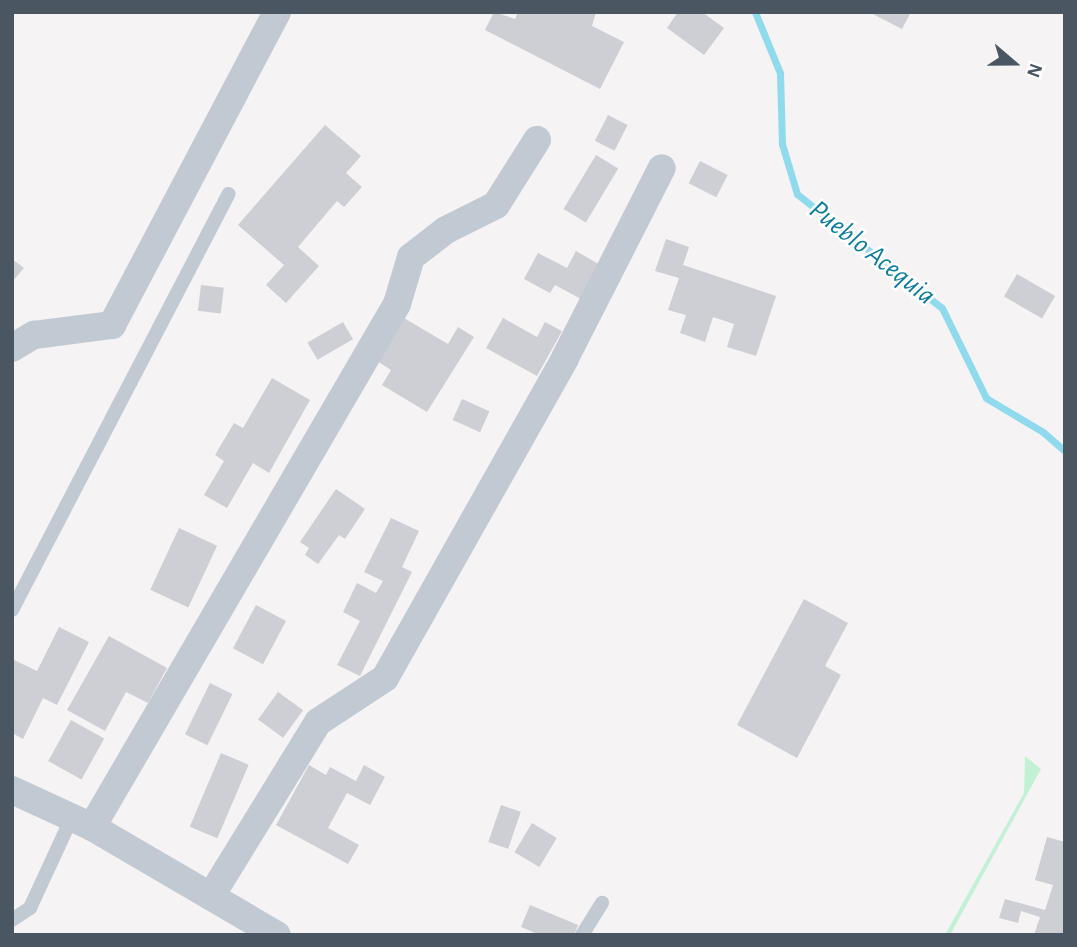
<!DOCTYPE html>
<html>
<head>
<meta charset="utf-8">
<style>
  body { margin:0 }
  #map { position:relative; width:1077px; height:947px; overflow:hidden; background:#f5f3f3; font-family:"Alegreya Sans",sans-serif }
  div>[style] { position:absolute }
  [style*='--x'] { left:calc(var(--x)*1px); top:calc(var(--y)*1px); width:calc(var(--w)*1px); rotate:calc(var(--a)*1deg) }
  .green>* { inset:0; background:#c3f1d5 }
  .stream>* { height:7px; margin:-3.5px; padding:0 3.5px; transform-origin:3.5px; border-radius:3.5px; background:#90daee }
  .building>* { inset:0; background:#cdcfd5; transform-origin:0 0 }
  .lane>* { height:14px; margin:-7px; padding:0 7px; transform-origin:7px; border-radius:7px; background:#c1cad2 }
  .street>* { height:28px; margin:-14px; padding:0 14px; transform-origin:14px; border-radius:14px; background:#c1cad2 }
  span { translate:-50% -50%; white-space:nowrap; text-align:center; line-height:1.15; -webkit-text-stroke:5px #fff; paint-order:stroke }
  .water-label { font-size:28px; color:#0c7c9b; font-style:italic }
  .frame { position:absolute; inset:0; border:14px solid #4a5661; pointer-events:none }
  .north { position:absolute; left:979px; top:28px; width:70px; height:70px; -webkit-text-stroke:5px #fff; paint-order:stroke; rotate:110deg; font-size:19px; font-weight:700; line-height:28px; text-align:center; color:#4a5661 }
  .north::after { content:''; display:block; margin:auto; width:24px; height:32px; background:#4a5661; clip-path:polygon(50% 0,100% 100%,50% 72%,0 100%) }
</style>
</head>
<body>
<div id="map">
  <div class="green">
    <i style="clip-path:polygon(1025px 756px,1041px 769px,950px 935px,945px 935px,1024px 793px)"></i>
  </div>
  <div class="stream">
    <i style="--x:755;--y:12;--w:66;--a:67.7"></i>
    <i style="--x:780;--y:73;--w:71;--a:88.4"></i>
    <i style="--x:782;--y:144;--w:52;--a:73.3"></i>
    <i style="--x:797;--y:194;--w:184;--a:38.2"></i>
    <i style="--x:942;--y:308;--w:100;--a:63.9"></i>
    <i style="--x:986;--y:398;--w:66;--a:30.8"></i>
    <i style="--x:1043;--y:432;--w:29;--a:41"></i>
  </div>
  <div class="building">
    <i style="clip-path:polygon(494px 12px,515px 19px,518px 12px,596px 12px,592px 26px,624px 42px,600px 89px,485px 30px)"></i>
    <i style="clip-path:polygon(678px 12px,702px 12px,724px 28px,704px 55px,667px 28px)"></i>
    <i style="clip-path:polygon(869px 12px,911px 12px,902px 29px)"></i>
    <i style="left:608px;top:115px;width:22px;height:29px;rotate:27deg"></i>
    <i style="clip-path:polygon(325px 125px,361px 156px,346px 173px,362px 187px,344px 207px,337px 201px,298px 247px,319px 266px,286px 303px,266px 285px,284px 265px,238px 225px)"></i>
    <i style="left:596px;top:155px;width:26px;height:63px;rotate:31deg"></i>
    <i style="left:700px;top:161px;width:31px;height:25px;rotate:27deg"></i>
    <i style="clip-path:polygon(666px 239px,689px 247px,683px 265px,776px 296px,756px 356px,727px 347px,734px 324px,713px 317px,705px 342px,680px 333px,686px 315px,668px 310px,679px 278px,655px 271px)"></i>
    <i style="clip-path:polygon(576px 251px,602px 266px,583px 300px,555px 285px,550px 293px,524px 279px,538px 253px,567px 268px)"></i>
    <i style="clip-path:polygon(12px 259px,24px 268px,12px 282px)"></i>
    <i style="left:1017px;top:274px;width:44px;height:26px;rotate:30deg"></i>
    <i style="left:201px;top:285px;width:23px;height:26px;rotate:7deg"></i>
    <i style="clip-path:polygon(404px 318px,448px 344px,458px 327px,474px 337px,427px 412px,382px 385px,391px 370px,377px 361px)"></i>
    <i style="clip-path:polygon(503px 318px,537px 337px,545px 322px,562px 331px,537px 376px,486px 348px)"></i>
    <i style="left:343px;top:322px;width:20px;height:41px;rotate:60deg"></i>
    <i style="clip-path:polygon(272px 378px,310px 400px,269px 473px,253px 463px,227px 508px,204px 495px,224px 461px,215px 455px,234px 423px,243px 428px)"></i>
    <i style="left:462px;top:399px;width:30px;height:23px;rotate:24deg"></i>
    <i style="clip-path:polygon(336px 489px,365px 509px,345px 539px,339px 535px,318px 564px,305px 555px,309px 548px,300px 542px)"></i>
    <i style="clip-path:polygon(391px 518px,419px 531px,402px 567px,412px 572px,360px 676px,337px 665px,360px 621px,343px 612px,357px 583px,376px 593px,383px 581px,364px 572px)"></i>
    <i style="left:179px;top:528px;width:42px;height:68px;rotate:25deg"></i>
    <i style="clip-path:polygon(804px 599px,848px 623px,825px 666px,841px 675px,797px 758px,737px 725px)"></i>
    <i style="left:256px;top:605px;width:34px;height:49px;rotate:28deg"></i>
    <i style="clip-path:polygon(59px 627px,89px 642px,57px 705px,43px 698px,23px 739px,12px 733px,12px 659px,37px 671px)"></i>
    <i style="clip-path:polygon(109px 636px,167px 668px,148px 703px,126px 692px,105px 731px,67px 710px)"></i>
    <i style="left:210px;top:683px;width:25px;height:57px;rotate:26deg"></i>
    <i style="left:278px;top:692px;width:31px;height:34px;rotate:36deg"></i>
    <i style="left:71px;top:720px;width:38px;height:47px;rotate:29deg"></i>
    <i style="left:221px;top:753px;width:30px;height:80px;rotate:23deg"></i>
    <i style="clip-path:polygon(309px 765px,326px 775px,330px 767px,356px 781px,364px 765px,385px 777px,370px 805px,347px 793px,328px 828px,359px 845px,348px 864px,276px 825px)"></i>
    <i style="left:501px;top:805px;width:21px;height:39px;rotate:19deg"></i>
    <i style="left:532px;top:823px;width:29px;height:34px;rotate:31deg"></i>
    <i style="clip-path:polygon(1047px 837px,1065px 842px,1065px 935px,1034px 935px,1040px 917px,1021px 911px,1018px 923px,999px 918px,1005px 899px,1045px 910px,1053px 885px,1035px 880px)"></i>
    <i style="clip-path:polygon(530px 905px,578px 925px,574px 935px,540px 935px,521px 927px)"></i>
  </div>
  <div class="lane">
    <i style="--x:12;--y:610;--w:469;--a:-62.5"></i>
    <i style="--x:12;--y:920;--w:22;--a:-34"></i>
    <i style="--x:30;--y:908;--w:100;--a:-65.2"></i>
    <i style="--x:582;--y:935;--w:38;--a:-58"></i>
  </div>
  <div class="street">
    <i style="--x:12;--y:348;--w:26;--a:-31"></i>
    <i style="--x:34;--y:335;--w:79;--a:-7.3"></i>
    <i style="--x:112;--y:325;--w:354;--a:-62.2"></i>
    <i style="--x:12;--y:790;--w:88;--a:24.8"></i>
    <i style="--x:92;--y:827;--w:214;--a:30.3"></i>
    <i style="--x:92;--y:827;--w:605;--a:-59.75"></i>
    <i style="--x:397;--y:304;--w:49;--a:-73.4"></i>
    <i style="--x:411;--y:257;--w:44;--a:-37.6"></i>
    <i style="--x:446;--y:230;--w:56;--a:-26.6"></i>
    <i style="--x:496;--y:205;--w:77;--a:-57.8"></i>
    <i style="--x:211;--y:896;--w:204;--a:-58.4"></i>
    <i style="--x:318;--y:722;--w:80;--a:-33.3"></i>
    <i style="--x:385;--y:678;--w:367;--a:-60.6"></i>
    <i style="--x:565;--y:358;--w:213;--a:-63"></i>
  </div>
  <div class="water-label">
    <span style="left:872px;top:253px;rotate:38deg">Pueblo Acequia</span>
  </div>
  <div class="frame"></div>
  <div class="north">N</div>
</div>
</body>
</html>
